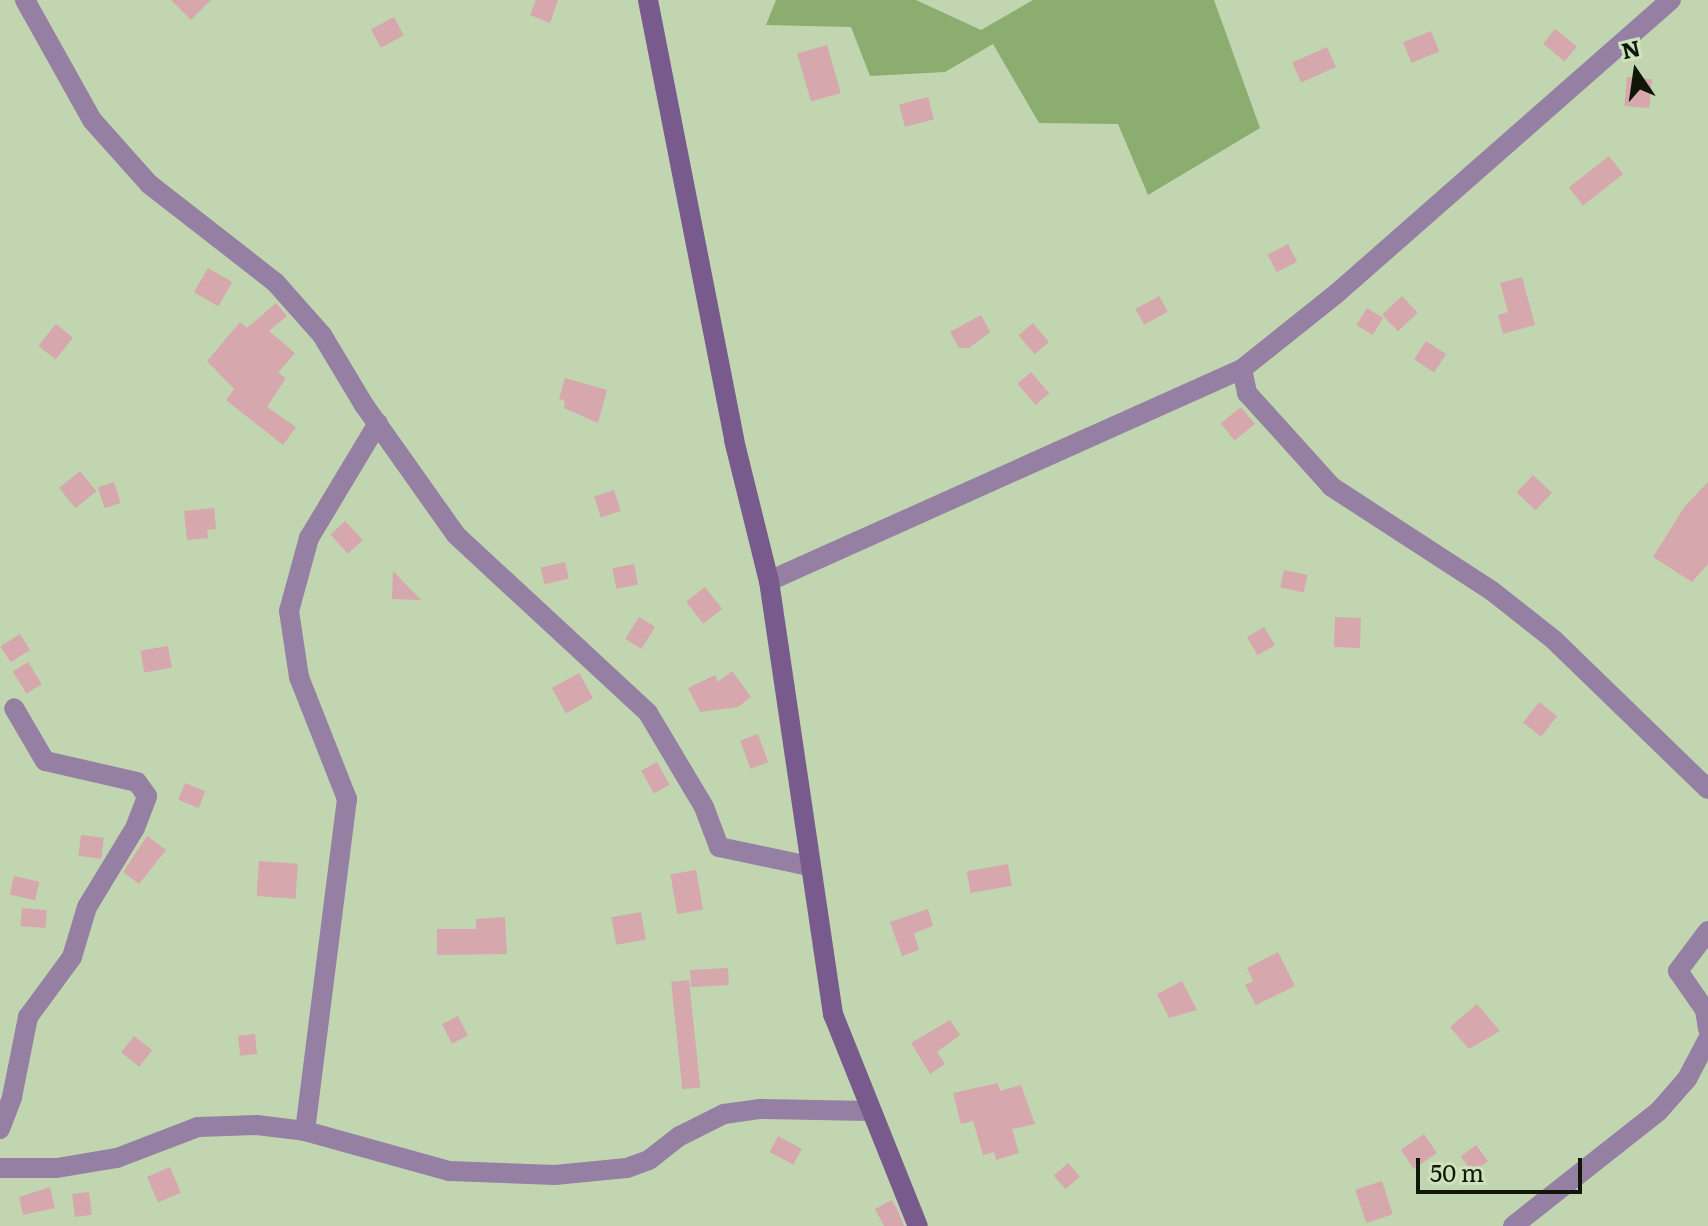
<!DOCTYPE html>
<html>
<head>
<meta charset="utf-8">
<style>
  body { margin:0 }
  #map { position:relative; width:1708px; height:1226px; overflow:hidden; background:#c1d6b0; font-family:Literata,serif }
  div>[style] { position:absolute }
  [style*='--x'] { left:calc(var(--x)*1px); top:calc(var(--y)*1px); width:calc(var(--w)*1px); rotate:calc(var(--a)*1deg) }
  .green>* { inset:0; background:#8bad6f }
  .building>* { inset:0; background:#d6a7ac; transform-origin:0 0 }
  .street>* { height:20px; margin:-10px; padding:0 10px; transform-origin:10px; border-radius:10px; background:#9580a3 }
  .secondary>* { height:20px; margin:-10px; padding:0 10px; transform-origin:10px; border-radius:10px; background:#795a8d }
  span { translate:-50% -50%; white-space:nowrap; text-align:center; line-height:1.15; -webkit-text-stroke:6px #cde3bd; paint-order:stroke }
  .north { position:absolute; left:1596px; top:32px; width:80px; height:80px; -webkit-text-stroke:6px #cde3bd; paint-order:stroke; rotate:347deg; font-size:22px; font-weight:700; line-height:32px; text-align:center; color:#101709 }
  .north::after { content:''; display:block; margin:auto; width:28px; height:36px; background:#101709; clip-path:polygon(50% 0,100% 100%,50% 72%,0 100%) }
  .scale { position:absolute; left:1416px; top:1158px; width:166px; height:36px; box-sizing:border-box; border:4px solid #101709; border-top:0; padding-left:10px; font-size:24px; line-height:28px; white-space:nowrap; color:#101709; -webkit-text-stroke:6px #cde3bd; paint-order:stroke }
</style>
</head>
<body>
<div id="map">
  <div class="green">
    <i style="clip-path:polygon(776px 0,916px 0,981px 30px,1033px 0,1214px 0,1260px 128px,1148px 195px,1118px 124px,1039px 123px,993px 44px,945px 72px,870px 76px,851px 27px,766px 25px)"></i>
  </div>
  <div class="building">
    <i style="clip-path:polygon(171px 0,211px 0,191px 20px)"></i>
    <i style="clip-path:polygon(536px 0,558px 0,550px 23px,530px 15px)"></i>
    <i style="left:394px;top:17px;width:21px;height:26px;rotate:62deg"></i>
    <i style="left:1555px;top:29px;width:28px;height:19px;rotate:39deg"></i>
    <i style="left:1431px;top:31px;width:22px;height:30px;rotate:68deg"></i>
    <i style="left:827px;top:45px;width:50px;height:31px;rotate:74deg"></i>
    <i style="left:1327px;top:47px;width:22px;height:38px;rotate:66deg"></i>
    <i style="left:1627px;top:77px;width:25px;height:29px;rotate:5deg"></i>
    <i style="left:928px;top:97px;width:23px;height:30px;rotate:75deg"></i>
    <i style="left:1609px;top:156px;width:23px;height:51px;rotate:52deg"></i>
    <i style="left:1288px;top:244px;width:20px;height:23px;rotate:63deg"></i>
    <i style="left:208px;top:268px;width:28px;height:28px;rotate:30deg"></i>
    <i style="clip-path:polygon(1522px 277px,1535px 325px,1503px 334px,1498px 315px,1508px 312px,1500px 283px)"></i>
    <i style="left:1159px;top:296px;width:18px;height:27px;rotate:61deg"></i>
    <i style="left:1402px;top:296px;width:23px;height:27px;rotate:47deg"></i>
    <i style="clip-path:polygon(276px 303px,287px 316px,269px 331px,295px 353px,278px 373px,286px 378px,267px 407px,296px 427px,283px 445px,226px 400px,234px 389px,207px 361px,240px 322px,247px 328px)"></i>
    <i style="left:1367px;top:308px;width:19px;height:20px;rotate:32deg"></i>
    <i style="clip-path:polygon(981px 315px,990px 332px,969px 348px,959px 348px,950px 332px)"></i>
    <i style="left:1033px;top:323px;width:25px;height:19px;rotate:50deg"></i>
    <i style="left:56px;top:324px;width:22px;height:28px;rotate:39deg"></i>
    <i style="left:1426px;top:341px;width:24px;height:22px;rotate:33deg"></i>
    <i style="left:1031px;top:372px;width:28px;height:18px;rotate:49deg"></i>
    <i style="clip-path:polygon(565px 378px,607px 390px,598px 423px,564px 408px,565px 401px,559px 399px)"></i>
    <i style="left:1241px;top:407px;width:22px;height:26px;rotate:51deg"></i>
    <i style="left:80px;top:471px;width:26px;height:27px;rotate:51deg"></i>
    <i style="left:1533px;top:475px;width:26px;height:24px;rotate:43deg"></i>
    <i style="left:114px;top:482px;width:22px;height:17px;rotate:72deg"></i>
    <i style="clip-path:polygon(1708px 482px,1708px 564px,1692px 582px,1653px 557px,1685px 506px)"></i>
    <i style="left:614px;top:490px;width:22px;height:21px;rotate:72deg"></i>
    <i style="clip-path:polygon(214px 508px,216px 529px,207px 530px,208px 538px,187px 540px,184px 511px)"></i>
    <i style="left:345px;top:521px;width:26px;height:20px;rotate:47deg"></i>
    <i style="left:565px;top:562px;width:17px;height:25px;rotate:77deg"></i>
    <i style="left:634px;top:564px;width:21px;height:22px;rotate:79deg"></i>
    <i style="left:1284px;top:570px;width:24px;height:18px;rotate:12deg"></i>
    <i style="clip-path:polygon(393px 571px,421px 600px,392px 599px)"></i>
    <i style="left:705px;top:587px;width:28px;height:24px;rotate:52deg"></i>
    <i style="left:639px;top:617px;width:19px;height:26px;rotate:32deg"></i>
    <i style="left:1335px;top:617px;width:26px;height:30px;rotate:2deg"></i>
    <i style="left:1264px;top:627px;width:21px;height:20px;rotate:59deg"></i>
    <i style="left:20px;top:634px;width:19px;height:23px;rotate:58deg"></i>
    <i style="left:168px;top:646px;width:22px;height:28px;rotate:80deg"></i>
    <i style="left:28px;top:662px;width:26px;height:18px;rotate:58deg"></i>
    <i style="clip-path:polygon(732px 671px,751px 697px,738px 707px,700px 712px,688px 688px,715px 675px,718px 682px)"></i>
    <i style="left:579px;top:673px;width:29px;height:31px;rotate:61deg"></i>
    <i style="left:1539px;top:702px;width:23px;height:26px;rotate:38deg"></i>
    <i style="left:758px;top:734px;width:30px;height:19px;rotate:70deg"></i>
    <i style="left:657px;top:762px;width:26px;height:18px;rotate:61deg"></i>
    <i style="left:185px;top:783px;width:22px;height:18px;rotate:22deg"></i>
    <i style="left:81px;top:835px;width:23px;height:21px;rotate:7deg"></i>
    <i style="clip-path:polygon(147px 836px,166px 850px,139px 884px,123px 872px)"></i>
    <i style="left:259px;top:861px;width:39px;height:35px;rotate:4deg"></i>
    <i style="left:1008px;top:864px;width:22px;height:42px;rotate:80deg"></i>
    <i style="left:696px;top:870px;width:40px;height:26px;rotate:80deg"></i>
    <i style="left:14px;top:876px;width:26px;height:19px;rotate:13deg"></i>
    <i style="left:22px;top:908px;width:25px;height:18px;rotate:5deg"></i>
    <i style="clip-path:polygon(928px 909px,933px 926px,914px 933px,919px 950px,902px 956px,890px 922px)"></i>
    <i style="left:641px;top:912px;width:28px;height:30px;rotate:80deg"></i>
    <i style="clip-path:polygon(505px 917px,507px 954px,437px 955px,437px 929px,476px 929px,476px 919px)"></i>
    <i style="clip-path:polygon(1278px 952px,1295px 986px,1256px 1005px,1245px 985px,1253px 981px,1247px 968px)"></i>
    <i style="left:728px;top:968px;width:17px;height:38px;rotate:87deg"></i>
    <i style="left:689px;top:980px;width:108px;height:18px;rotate:84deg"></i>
    <i style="clip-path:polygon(1182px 981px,1197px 1010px,1169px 1018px,1157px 994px)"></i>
    <i style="clip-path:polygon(1477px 1004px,1500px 1031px,1469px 1049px,1450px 1027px)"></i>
    <i style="left:458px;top:1016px;width:22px;height:18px;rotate:63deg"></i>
    <i style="clip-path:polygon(950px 1020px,960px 1035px,937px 1052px,945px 1064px,930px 1074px,911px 1043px)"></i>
    <i style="left:255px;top:1034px;width:20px;height:17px;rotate:84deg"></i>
    <i style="left:134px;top:1036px;width:23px;height:21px;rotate:38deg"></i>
    <i style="clip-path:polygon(998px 1083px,1000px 1091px,1021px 1085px,1035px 1124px,1012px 1129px,1019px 1153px,996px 1160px,994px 1152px,983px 1155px,973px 1121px,961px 1124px,953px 1093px)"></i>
    <i style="left:1424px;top:1134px;width:23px;height:28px;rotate:56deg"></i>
    <i style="left:778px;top:1136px;width:27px;height:18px;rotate:28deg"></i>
    <i style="left:1476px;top:1145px;width:20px;height:19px;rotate:53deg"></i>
    <i style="left:1068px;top:1163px;width:18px;height:19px;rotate:49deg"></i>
    <i style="left:170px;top:1167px;width:28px;height:25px;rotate:67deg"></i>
    <i style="left:1382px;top:1181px;width:35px;height:28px;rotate:72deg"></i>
    <i style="clip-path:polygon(50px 1187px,55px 1208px,23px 1215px,19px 1197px)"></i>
    <i style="left:89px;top:1192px;width:23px;height:17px;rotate:83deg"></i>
    <i style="clip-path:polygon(892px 1200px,899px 1213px,904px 1226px,884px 1226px,875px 1209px)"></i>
  </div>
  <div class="street">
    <i style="--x:25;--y:0;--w:137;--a:60.8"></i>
    <i style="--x:92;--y:120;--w:86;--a:48.3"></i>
    <i style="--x:149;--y:184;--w:160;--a:37.9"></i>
    <i style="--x:275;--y:282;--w:71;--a:48.4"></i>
    <i style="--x:322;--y:335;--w:82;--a:59"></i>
    <i style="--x:364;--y:405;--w:159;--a:54.7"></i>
    <i style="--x:456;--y:535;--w:262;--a:42.8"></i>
    <i style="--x:648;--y:713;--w:109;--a:59.2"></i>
    <i style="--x:704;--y:807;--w:43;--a:69.4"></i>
    <i style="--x:719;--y:847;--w:92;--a:11.9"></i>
    <i style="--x:1242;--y:369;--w:25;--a:78"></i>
    <i style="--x:1247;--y:393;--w:127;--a:47.9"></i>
    <i style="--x:1332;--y:487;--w:191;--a:33"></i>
    <i style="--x:1492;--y:591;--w:79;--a:38.3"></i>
    <i style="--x:1554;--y:640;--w:214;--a:44.1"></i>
    <i style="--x:769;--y:581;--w:518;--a:-24.14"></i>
    <i style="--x:1242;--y:369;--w:120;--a:-38.6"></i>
    <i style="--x:1336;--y:294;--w:446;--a:-41.3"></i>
    <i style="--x:1708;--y:931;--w:50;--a:126.9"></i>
    <i style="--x:1678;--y:971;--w:47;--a:55.3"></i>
    <i style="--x:1705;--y:1010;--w:19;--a:81"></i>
    <i style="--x:0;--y:1129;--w:34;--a:-69"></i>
    <i style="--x:12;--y:1097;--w:82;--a:-78.7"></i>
    <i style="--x:28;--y:1017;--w:74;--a:-53.7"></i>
    <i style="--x:72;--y:957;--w:52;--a:-73.3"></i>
    <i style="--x:87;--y:907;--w:92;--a:-58.7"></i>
    <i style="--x:135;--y:828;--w:34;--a:-69"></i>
    <i style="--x:147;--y:796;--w:17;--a:-126"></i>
    <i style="--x:137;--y:782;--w:94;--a:-167.1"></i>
    <i style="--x:45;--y:761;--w:61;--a:-120.3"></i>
    <i style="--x:305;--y:1131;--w:335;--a:-82.8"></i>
    <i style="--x:347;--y:799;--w:131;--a:-111.5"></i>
    <i style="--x:299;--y:677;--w:67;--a:-98.6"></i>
    <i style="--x:289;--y:611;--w:76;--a:-74.7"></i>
    <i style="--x:309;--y:538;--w:134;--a:-59"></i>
    <i style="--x:0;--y:1168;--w:57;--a:0"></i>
    <i style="--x:57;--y:1168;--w:61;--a:-9.5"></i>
    <i style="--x:117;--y:1158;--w:87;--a:-20.9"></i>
    <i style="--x:198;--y:1127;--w:59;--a:-1.9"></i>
    <i style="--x:257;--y:1125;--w:48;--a:7.1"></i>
    <i style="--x:305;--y:1131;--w:149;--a:15.5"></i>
    <i style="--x:449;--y:1171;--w:106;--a:2.2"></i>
    <i style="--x:555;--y:1175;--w:72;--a:-5.6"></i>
    <i style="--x:627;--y:1168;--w:23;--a:-20"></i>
    <i style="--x:649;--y:1160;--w:39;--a:-38"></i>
    <i style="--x:680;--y:1136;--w:49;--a:-26.6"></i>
    <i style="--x:724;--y:1114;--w:37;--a:-8"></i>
    <i style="--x:761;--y:1109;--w:110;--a:1"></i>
    <i style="--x:1513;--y:1226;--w:184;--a:-38.2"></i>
    <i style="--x:1658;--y:1112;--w:44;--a:-48.7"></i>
    <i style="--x:1687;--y:1079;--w:45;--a:-62.3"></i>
  </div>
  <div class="secondary">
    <i style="--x:648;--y:0;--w:448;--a:78.9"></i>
    <i style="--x:734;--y:440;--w:145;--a:76.1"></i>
    <i style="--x:769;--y:581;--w:438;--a:81.6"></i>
    <i style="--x:833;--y:1014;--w:228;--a:68.2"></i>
  </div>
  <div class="north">N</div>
  <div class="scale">50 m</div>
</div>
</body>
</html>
